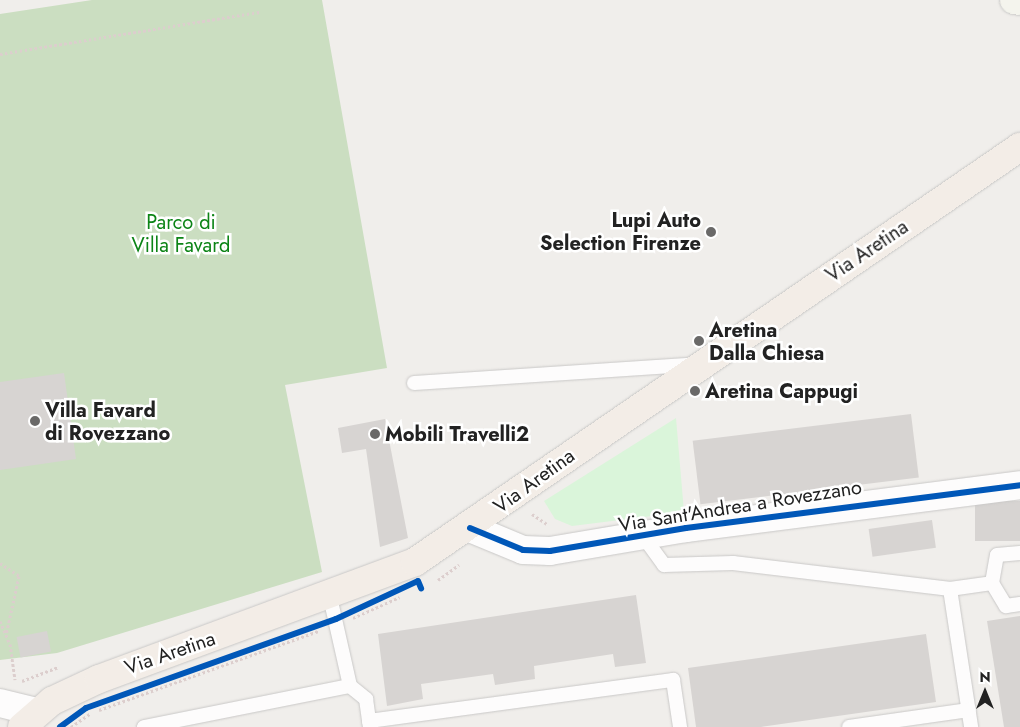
<!DOCTYPE html>
<html>
<head>
<meta charset="utf-8">
<style>
  body { margin:0 }
  #map { position:relative; width:1020px; height:727px; overflow:hidden; background:#f0eeeb; font-family:Jost,sans-serif }
  div>[style] { position:absolute }
  [style*='--x'] { left:calc(var(--x)*1px); top:calc(var(--y)*1px); width:calc(var(--w)*1px); rotate:calc(var(--a)*1deg) }
  .forest>* { inset:0; background:#cbdec1 }
  .park>* { inset:0; background:#daf5da }
  .building>* { inset:0; background:#d7d4d2; transform-origin:0 0 }
  .path>* { height:3px; margin-top:-1.5px; transform-origin:0; background:repeating-linear-gradient(90deg,#dccecd 0 2.5px,transparent 0 5px) }
  .roads { filter:drop-shadow(0 0 1px #c9c8c7) drop-shadow(0 0 1px #c9c8c7) }
  .lane>* { height:14px; margin:-7px; padding:0 7px; transform-origin:7px; border-radius:7px; background:#fdfcfc }
  .street>* { height:28px; margin:-14px; padding:0 14px; transform-origin:14px; border-radius:14px; background:#fdfcfc }
  .secondary>* { height:28px; margin:-14px; padding:0 14px; transform-origin:14px; border-radius:14px; background:#f4f4ed }
  .primary>* { height:28px; margin:-14px; padding:0 14px; transform-origin:14px; border-radius:14px; background:#f3ede7 }
  .cycleway>* { height:6px; margin:-3px; padding:0 3px; transform-origin:3px; border-radius:3px; background:#0057b8 }
  .dots>* { width:14px; height:14px; translate:-50% -50%; box-sizing:border-box; border:2px solid #fff; border-radius:50% }
  span { translate:-50% -50%; white-space:nowrap; text-align:center; line-height:1.15; -webkit-text-stroke:5px #fff; paint-order:stroke }
  .poi-label { font-size:20px; color:#222; font-weight:700 }
  .right { translate:-100% -50%; text-align:right }
  .left { translate:0 -50%; text-align:left }
  .park-label { font-size:20px; color:#0c8416 }
  .street-label { font-size:20px; color:#222 }
  .north { position:absolute; left:960px; top:667px; width:50px; height:50px; -webkit-text-stroke:4px #fff; paint-order:stroke; rotate:0deg; font-size:14px; font-weight:700; line-height:20px; text-align:center; color:#222 }
  .north::after { content:''; display:block; margin:auto; width:18px; height:22px; background:#222; clip-path:polygon(50% 0,100% 100%,50% 72%,0 100%) }
</style>
</head>
<body>
<div id="map">
  <div class="forest">
    <i style="clip-path:polygon(92px 0,322px 0,387px 368px,285px 385px,322px 572px,57px 653px,0 660px,0 14px)"></i>
  </div>
  <div class="park">
    <i style="clip-path:polygon(676px 418px,684px 512px,572px 526px,555px 519px,544px 501px)"></i>
  </div>
  <div class="building">
    <i style="clip-path:polygon(64px 373px,76px 459px,0 470px,0 382px)"></i>
    <i style="left:911px;top:414px;width:64px;height:220px;rotate:83deg"></i>
    <i style="clip-path:polygon(385px 419px,408px 538px,380px 547px,366px 449px,342px 453px,338px 428px)"></i>
    <i style="left:1020px;top:501px;width:40px;height:45px;rotate:90deg"></i>
    <i style="left:932px;top:520px;width:28px;height:64px;rotate:82deg"></i>
    <i style="clip-path:polygon(636px 595px,646px 663px,615px 667px,613px 654px,534px 666px,535px 679px,495px 685px,493px 674px,421px 684px,423px 699px,387px 706px,378px 634px)"></i>
    <i style="clip-path:polygon(1020px 616px,1020px 727px,1004px 727px,987px 621px)"></i>
    <i style="left:47px;top:631px;width:21px;height:31px;rotate:79deg"></i>
    <i style="clip-path:polygon(926px 634px,936px 702px,761px 727px,696px 727px,688px 668px)"></i>
  </div>
  <div class="path">
    <i style="--x:0;--y:54;--w:263;--a:-9.2"></i>
    <i style="--x:532;--y:514;--w:18;--a:34"></i>
    <i style="--x:0;--y:563;--w:23;--a:34"></i>
    <i style="--x:19;--y:576;--w:60;--a:102.4"></i>
    <i style="--x:438;--y:580;--w:26;--a:-36"></i>
    <i style="--x:353;--y:618;--w:51;--a:-24.1"></i>
    <i style="--x:0;--y:621;--w:25;--a:67"></i>
    <i style="--x:10;--y:644;--w:36;--a:82"></i>
    <i style="--x:22;--y:681;--w:39;--a:-21"></i>
    <i style="--x:99;--y:710;--w:234;--a:-19.8"></i>
    <i style="--x:71;--y:727;--w:24;--a:-35"></i>
  </div>
  <div class="roads">
    <div class="lane">
      <i style="--x:414;--y:383;--w:285;--a:-3.8"></i>
      <i style="--x:643;--y:536;--w:36;--a:54"></i>
      <i style="--x:664;--y:565;--w:69;--a:-1.7"></i>
      <i style="--x:733;--y:563;--w:219;--a:6.8"></i>
      <i style="--x:950;--y:589;--w:140;--a:81.3"></i>
      <i style="--x:992;--y:583;--w:28;--a:-80"></i>
      <i style="--x:997;--y:555;--w:23;--a:-5"></i>
      <i style="--x:950;--y:589;--w:42;--a:-8.1"></i>
      <i style="--x:992;--y:583;--w:27;--a:59"></i>
      <i style="--x:1006;--y:606;--w:14;--a:-8"></i>
      <i style="--x:330;--y:597;--w:91;--a:77.3"></i>
      <i style="--x:350;--y:686;--w:21;--a:39"></i>
      <i style="--x:366;--y:699;--w:22;--a:82"></i>
      <i style="--x:144;--y:727;--w:210;--a:-11.3"></i>
      <i style="--x:370;--y:727;--w:6;--a:-99"></i>
      <i style="--x:369;--y:721;--w:307;--a:-7.7"></i>
      <i style="--x:673;--y:680;--w:48;--a:81.5"></i>
      <i style="--x:849;--y:727;--w:121;--a:-8.1"></i>
    </div>
    <div class="street">
      <i style="--x:470;--y:528;--w:57;--a:22.5"></i>
      <i style="--x:523;--y:550;--w:27;--a:2"></i>
      <i style="--x:550;--y:551;--w:138;--a:-9.6"></i>
      <i style="--x:686;--y:528;--w:337;--a:-7.3"></i>
      <i style="--x:0;--y:703;--w:38;--a:14"></i>
    </div>
    <div class="secondary">
      <i style="--x:1014;--y:0;--w:6;--a:9"></i>
    </div>
    <div class="primary">
      <i style="--x:22;--y:727;--w:40;--a:-41"></i>
      <i style="--x:52;--y:701;--w:52;--a:-25.1"></i>
      <i style="--x:99;--y:679;--w:337;--a:-20.3"></i>
      <i style="--x:415;--y:562;--w:734;--a:-34.45"></i>
    </div>
  </div>
  <div class="cycleway">
    <i style="--x:470;--y:528;--w:57;--a:22.5"></i>
    <i style="--x:523;--y:550;--w:27;--a:2"></i>
    <i style="--x:550;--y:551;--w:138;--a:-9.6"></i>
    <i style="--x:686;--y:528;--w:337;--a:-7.3"></i>
    <i style="--x:60;--y:727;--w:32;--a:-36"></i>
    <i style="--x:86;--y:708;--w:265;--a:-19.6"></i>
    <i style="--x:336;--y:619;--w:90;--a:-24.9"></i>
    <i style="--x:418;--y:581;--w:8;--a:67"></i>
  </div>
  <div class="dots">
    <i style="left:711px;top:232px;background:#6a6968"></i>
    <i style="left:699px;top:341px;background:#6a6968"></i>
    <i style="left:695px;top:391px;background:#6a6968"></i>
    <i style="left:35px;top:421px;background:#6a6968"></i>
    <i style="left:375px;top:434px;background:#6a6968"></i>
  </div>
  <div class="poi-label">
    <span class="right" style="left:701px;top:232px">Lupi Auto<br>Selection Firenze</span>
    <span class="left" style="left:709px;top:342px">Aretina<br>Dalla Chiesa</span>
    <span class="left" style="left:705px;top:391px">Aretina Cappugi</span>
    <span class="left" style="left:45px;top:422px">Villa Favard<br>di Rovezzano</span>
    <span class="left" style="left:385px;top:434px">Mobili Travelli2</span>
  </div>
  <div class="park-label">
    <span style="left:181px;top:234px">Parco di<br>Villa Favard</span>
  </div>
  <div class="street-label">
    <span style="left:867px;top:251px;rotate:-34deg">Via Aretina</span>
    <span style="left:534px;top:481px;rotate:-36deg">Via Aretina</span>
    <span style="left:740px;top:506px;rotate:-9deg">Via Sant'Andrea a Rovezzano</span>
    <span style="left:170px;top:653px;rotate:-19deg">Via Aretina</span>
  </div>
  <div class="north">N</div>
</div>
</body>
</html>
